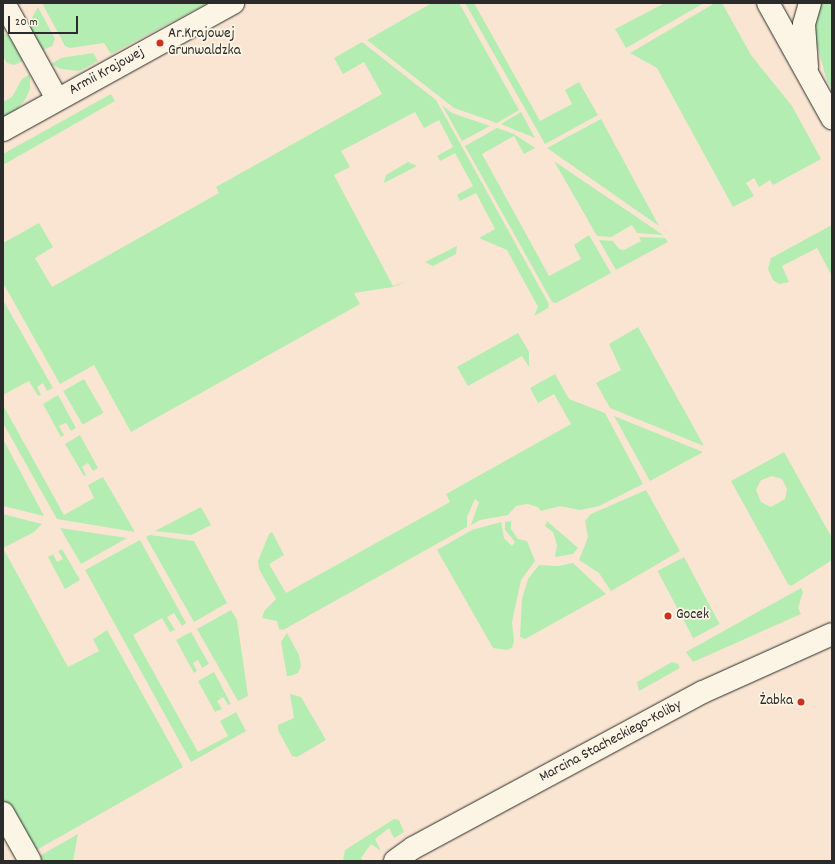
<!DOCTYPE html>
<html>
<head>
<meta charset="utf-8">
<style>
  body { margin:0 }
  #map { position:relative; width:835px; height:864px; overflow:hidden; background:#fae5d2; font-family:Dekko,sans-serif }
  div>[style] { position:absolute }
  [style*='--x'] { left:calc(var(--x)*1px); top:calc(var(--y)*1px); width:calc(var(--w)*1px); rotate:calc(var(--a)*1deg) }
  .green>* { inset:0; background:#b4edb1; transform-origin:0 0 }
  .roads { filter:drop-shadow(0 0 1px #2b2b2b) drop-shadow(0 0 1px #2b2b2b) }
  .minor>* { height:22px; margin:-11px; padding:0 11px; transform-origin:11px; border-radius:11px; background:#fcf5e5 }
  .tertiary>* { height:22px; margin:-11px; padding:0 11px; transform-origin:11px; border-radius:11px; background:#fcf5e5 }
  .dots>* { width:11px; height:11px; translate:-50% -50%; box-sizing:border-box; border:2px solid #fcf5e5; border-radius:50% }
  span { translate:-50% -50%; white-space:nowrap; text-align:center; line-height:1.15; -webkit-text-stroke:3.5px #fcf5e5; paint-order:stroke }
  .poi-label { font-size:15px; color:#2b2b2b }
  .left { translate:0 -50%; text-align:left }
  .right { translate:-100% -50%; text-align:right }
  .street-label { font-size:15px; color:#2b2b2b }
  .frame { position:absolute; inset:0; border:4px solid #2b2b2b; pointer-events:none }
  .scale { position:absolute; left:8px; top:16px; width:70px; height:18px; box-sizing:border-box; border:2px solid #2b2b2b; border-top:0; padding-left:5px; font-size:12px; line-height:14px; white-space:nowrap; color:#2b2b2b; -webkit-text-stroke:3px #fcf5e5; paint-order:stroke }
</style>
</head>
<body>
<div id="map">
  <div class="green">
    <i style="clip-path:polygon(42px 3px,208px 3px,111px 54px,104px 43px,70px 48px,65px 46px)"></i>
    <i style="clip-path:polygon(432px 3px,459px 3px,519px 110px,497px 123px,454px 108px,367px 40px)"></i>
    <i style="clip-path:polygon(465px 3px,474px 3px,540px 121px,572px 104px,565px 90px,579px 82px,598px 115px,545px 144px)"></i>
    <i style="clip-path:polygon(665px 3px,704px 3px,626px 48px,615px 29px)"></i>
    <i style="clip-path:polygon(715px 3px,722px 3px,751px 55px,792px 106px,821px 159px,773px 185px,770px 180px,759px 187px,754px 178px,746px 183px,754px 196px,733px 207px,657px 68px,630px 53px)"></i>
    <i style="clip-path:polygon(821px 3px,832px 3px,832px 90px,826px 78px,814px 34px,815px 16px)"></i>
    <i style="clip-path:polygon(38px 7px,55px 39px,52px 46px,43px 50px,28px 25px)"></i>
    <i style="clip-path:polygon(3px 33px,9px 36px,23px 61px,14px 65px,7px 63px,3px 56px)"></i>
    <i style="clip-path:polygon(362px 42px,436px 100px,549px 304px,548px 308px,534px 316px,538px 307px,507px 250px,479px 238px,495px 229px,476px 193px,460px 201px,457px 195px,473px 186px,455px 153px,440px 161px,437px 156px,453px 147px,439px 120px,424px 128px,415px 112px,341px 151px,350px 167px,334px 175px,393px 286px,410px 280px,393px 287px,354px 293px,360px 304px,131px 432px,94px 365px,60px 384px,3px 283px,3px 243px,39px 223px,53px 247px,35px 258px,52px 287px,219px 193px,216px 187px,382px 94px,364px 62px,343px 74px,334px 58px)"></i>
    <i style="clip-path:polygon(93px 53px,98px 61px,80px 71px,61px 69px,51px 64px,61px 58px)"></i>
    <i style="clip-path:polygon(30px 74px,30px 89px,25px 100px,17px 109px,3px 117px,3px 102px,12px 97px,22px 79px)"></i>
    <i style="clip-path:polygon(111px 94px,115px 101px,3px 165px,3px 154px)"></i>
    <i style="clip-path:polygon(442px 105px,452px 113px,490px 126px,462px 141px)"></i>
    <i style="clip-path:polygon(521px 112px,535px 138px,501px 124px)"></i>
    <i style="clip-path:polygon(601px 119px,659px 226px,547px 148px)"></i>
    <i style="clip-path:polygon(497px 128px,514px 134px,535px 148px,524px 154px,514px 136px,482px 154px,549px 276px,581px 259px,574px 245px,589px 235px,611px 273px,556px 303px,552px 302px,465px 146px)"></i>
    <i style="clip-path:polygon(554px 161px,663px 235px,637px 233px,632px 225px,611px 237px,597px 236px)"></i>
    <i style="clip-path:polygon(408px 162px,417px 166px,384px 183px,386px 175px)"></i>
    <i style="clip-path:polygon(832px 225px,832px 276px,817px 248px,782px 266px,789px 282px,779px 284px,773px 280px,768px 269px,771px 258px)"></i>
    <i style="clip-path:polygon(639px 237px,665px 238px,668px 242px,616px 270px,599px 240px,613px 241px,619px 249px,624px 250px,641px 241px)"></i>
    <i style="clip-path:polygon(457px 246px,456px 254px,433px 266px,425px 262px)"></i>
    <i style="clip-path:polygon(3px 300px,53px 388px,47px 391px,43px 383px,37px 387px,41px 395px,38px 396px,29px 381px,3px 395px)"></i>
    <i style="clip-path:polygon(638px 327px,704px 446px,610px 408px,596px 383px,621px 370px,609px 344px)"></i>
    <i style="clip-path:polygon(518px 333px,529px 352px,529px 367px,522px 356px,468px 386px,457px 367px)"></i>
    <i style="clip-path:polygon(555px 374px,569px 399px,605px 413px,643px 484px,599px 506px,580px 510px,560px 506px,541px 511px,538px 507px,527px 504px,516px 506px,508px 515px,480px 520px,471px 525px,479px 502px,475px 499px,467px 517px,467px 527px,283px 630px,279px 629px,277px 621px,262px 618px,265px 610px,276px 599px,259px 569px,258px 561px,269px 534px,272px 532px,284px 555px,269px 564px,286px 593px,450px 502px,446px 494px,571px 424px,554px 394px,538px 403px,530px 388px)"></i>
    <i style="left:84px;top:379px;width:39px;height:24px;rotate:60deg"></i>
    <i style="clip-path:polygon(58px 395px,76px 428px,71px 431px,66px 423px,59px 426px,64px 435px,61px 437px,43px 404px)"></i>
    <i style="clip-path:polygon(3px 405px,64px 515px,94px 498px,88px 485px,103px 477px,135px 532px,57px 519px,3px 423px)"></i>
    <i style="clip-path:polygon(614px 416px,703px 452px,650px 481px)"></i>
    <i style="clip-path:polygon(80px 435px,98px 468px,93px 471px,88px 463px,82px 467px,86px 475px,84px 476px,65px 444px)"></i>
    <i style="clip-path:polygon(3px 439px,44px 516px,3px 506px)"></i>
    <i style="clip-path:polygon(evenodd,784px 452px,832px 538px,832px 560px,791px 586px,788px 584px,731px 481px,784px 452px,772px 476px,782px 479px,787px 489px,785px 499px,771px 507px,761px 502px,756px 490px,761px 480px,772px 476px)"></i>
    <i style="clip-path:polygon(646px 490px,680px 551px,611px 591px,599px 573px,579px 560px,588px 537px,585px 521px,591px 514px)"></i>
    <i style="clip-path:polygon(201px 507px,211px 525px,191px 535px,155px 531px)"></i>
    <i style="clip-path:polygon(3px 514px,42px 524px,34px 532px,3px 548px,68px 667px,99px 651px,93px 639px,107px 630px,183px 767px,33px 852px,3px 798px)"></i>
    <i style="clip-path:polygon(511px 521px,511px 529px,518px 539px,527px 541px,535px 561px,521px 580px,512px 622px,514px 641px,512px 648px,507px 650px,493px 648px,437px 550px,472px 530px,501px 522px,504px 538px,512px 546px,515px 542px,505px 530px,505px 522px)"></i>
    <i style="clip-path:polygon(547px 521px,578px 548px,573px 554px,555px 557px,557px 545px,553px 532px,545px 526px)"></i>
    <i style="clip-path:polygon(60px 528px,127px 538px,81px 564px)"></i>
    <i style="clip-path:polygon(150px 535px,194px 541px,227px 603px,194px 622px,146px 537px)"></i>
    <i style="clip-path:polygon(140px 540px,186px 623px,182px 626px,174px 613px,167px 617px,175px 630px,170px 632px,162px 618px,133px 635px,198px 752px,228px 736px,220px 721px,236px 712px,246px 731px,191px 762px,85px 570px)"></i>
    <i style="clip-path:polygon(62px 549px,80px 580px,65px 589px,48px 557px,53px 554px,57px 562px,63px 559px,58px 551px)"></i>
    <i style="left:684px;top:557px;width:76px;height:30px;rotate:62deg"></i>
    <i style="clip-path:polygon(573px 563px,606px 594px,525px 639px,520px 637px,522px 599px,528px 579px,539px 565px,558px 566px)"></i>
    <i style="clip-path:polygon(801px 588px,803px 592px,798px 608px,801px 614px,693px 662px,686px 652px)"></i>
    <i style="clip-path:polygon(231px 610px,237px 620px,248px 696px,238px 701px,197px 629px)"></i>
    <i style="clip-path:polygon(191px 632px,209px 664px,202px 668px,198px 660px,193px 663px,197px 671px,194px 673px,176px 640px)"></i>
    <i style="clip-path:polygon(287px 633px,299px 655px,301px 666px,298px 673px,290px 676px,287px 676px,281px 642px)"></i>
    <i style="clip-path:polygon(672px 662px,678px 664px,680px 668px,639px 691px,637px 682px)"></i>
    <i style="clip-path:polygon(214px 672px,231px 704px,228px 705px,223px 697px,217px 701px,222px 709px,215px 712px,198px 681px)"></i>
    <i style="clip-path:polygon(290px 694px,301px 697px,326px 740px,297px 757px,292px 756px,278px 730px,278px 725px,294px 718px)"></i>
    <i style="clip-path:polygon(394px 819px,399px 820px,404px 832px,394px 838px,389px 828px,375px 839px,381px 851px,371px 844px,361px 858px,363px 861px,343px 861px,345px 850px)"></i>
    <i style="clip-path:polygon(78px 834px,73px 861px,38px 861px,36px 858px)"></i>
  </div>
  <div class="roads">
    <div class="minor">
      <i style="--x:4;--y:3;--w:110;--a:61.1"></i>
      <i style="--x:3;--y:130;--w:263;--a:-28.9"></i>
      <i style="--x:3;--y:813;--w:55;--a:60.6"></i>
      <i style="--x:395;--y:861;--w:22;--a:-36"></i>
      <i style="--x:413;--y:848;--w:329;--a:-28.3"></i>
      <i style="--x:703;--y:692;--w:141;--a:-24.2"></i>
    </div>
    <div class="tertiary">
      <i style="--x:768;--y:3;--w:132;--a:60.9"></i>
      <i style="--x:807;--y:67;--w:43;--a:-94"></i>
      <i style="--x:804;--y:24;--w:22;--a:-74"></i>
    </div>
  </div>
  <div class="dots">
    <i style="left:160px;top:43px;background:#c8321e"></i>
    <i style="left:668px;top:616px;background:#c8321e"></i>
    <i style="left:801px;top:702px;background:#c8321e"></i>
  </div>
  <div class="poi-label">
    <span class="left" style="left:168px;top:43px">Ar.Krajowej<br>Grunwaldzka</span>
    <span class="left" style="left:676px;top:616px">Gocek</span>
    <span class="right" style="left:793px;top:702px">Żabka</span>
  </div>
  <div class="street-label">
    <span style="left:107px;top:72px;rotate:-29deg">Armii Krajowej</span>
    <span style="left:611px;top:742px;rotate:-28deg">Marcina Stacheckiego-Koliby</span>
  </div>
  <div class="frame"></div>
  <div class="scale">20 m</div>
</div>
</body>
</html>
